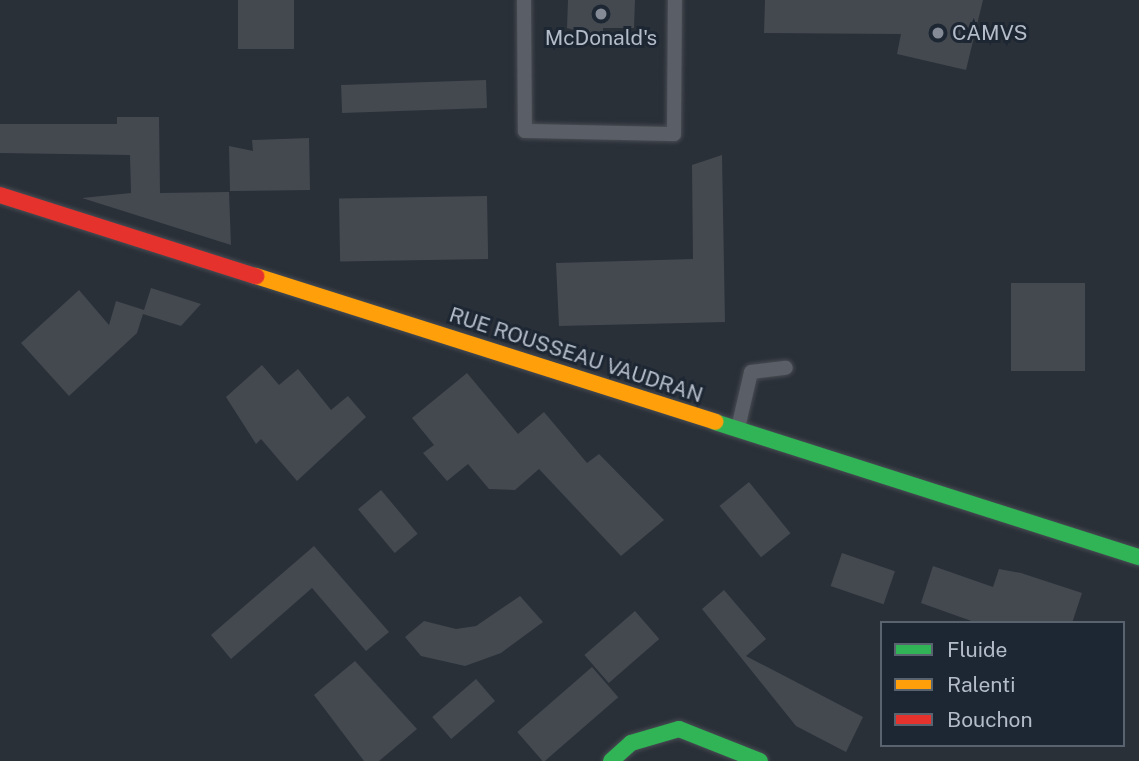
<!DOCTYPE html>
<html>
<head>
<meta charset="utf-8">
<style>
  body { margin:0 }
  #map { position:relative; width:1139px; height:761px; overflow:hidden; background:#2a3038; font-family:"Public Sans",sans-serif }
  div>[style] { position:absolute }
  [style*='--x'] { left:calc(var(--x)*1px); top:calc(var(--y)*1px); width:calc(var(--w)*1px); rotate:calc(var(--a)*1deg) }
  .building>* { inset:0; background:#444950; transform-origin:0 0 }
  .roads { filter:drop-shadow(0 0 2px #484c53) drop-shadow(0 0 2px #484c53) }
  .lane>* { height:14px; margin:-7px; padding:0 7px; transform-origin:7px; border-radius:7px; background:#5a5e66 }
  .fast>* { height:16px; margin:-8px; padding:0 8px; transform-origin:8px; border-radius:8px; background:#30b455 }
  .slow>* { height:16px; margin:-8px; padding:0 8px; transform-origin:8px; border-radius:8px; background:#ff9f0a }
  .jam>* { height:16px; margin:-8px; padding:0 8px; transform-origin:8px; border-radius:8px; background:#e5322d }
  .dots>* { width:19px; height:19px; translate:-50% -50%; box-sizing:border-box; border:4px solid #1d2633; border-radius:50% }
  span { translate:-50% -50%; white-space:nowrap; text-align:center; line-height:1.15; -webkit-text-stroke:6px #1d2633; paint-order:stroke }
  .poi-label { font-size:21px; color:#b4bcc9 }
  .left { translate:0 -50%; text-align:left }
  .street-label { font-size:21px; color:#b4bcc9 }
  .legend { position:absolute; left:880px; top:621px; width:245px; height:126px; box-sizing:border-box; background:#1d2633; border:2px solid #59626f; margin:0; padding:9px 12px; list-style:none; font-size:21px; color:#b4bcc9 }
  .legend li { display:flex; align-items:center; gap:14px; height:35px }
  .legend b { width:35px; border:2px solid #59626f }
</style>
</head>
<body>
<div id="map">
  <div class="building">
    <i style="left:238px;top:0;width:56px;height:49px"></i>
    <i style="clip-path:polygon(568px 0,635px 0,634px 28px,603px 28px,603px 38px,567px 28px)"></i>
    <i style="clip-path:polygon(765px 0,983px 0,966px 70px,897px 54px,901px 34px,764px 33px)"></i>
    <i style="left:486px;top:80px;width:28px;height:145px;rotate:88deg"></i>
    <i style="clip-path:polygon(117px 117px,159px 117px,160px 193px,229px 192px,231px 245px,82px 198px,131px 193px,130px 155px,0 153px,0 124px,117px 124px)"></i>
    <i style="clip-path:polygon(309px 138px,310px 190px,230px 191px,229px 146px,253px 151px,252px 140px)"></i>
    <i style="clip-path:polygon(722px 155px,725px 322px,559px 326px,556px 263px,693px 259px,692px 165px)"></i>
    <i style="left:487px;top:196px;width:63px;height:148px;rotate:89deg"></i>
    <i style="left:1011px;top:283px;width:74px;height:88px"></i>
    <i style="clip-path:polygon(151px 288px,201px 304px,181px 326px,143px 314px,137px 333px,69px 396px,21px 343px,79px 290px,109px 325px,116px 301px,144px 310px)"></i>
    <i style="clip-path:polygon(262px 365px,279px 385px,298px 369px,331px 410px,348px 396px,366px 417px,297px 481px,261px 439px,256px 444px,226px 397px)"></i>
    <i style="clip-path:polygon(467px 373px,518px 434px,544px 412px,587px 463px,599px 454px,664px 520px,621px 556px,539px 469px,515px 490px,489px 489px,468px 464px,447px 481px,423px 453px,434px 445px,412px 418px)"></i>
    <i style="left:749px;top:482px;width:66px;height:38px;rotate:51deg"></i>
    <i style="left:381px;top:490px;width:57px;height:30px;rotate:50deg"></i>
    <i style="clip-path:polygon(314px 546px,389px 632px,366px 651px,312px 588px,231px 659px,211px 635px)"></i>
    <i style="left:842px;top:553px;width:56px;height:35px;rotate:19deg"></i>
    <i style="clip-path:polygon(933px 566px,993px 587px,999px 569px,1021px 573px,1082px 593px,1072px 623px,977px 623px,921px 603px)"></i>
    <i style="clip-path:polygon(724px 590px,766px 639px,746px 656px,863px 717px,846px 752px,796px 726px,702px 609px)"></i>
    <i style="clip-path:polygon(520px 596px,543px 622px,501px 653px,465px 666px,421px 656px,405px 637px,424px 621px,456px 629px,476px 626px)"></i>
    <i style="left:635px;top:611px;width:37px;height:67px;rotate:49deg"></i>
    <i style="clip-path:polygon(355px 661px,417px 729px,379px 761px,364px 761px,314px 695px)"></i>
    <i style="left:592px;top:667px;width:40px;height:99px;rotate:49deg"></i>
    <i style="left:476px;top:679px;width:29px;height:58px;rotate:49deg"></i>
  </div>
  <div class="roads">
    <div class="lane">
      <i style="--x:524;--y:0;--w:131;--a:89.6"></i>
      <i style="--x:525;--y:131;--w:149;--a:1.2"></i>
      <i style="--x:674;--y:134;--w:134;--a:-89.6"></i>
      <i style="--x:738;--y:428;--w:57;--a:-76.9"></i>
      <i style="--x:751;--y:372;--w:35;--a:-7"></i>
    </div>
    <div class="fast">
      <i style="--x:715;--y:422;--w:445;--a:17.7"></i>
      <i style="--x:611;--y:761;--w:27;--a:-42"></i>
      <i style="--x:631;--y:743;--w:50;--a:-16.3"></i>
      <i style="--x:679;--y:729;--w:87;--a:21.6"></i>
    </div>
    <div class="slow">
      <i style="--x:256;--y:276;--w:482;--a:17.6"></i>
    </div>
    <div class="jam">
      <i style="--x:0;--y:195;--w:269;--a:17.6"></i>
    </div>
  </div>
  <div class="dots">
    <i style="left:601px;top:14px;background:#848b96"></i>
    <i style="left:938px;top:33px;background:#848b96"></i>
  </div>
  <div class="poi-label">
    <span class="left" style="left:952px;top:33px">CAMVS</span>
    <span style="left:601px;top:38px">McDonald's</span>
  </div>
  <div class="street-label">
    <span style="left:576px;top:355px;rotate:18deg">RUE ROUSSEAU VAUDRAN</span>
  </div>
  <ul class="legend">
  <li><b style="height:9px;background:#30b455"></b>Fluide</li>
  <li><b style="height:9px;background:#ff9f0a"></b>Ralenti</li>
  <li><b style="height:9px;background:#e5322d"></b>Bouchon</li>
  </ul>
</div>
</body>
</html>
